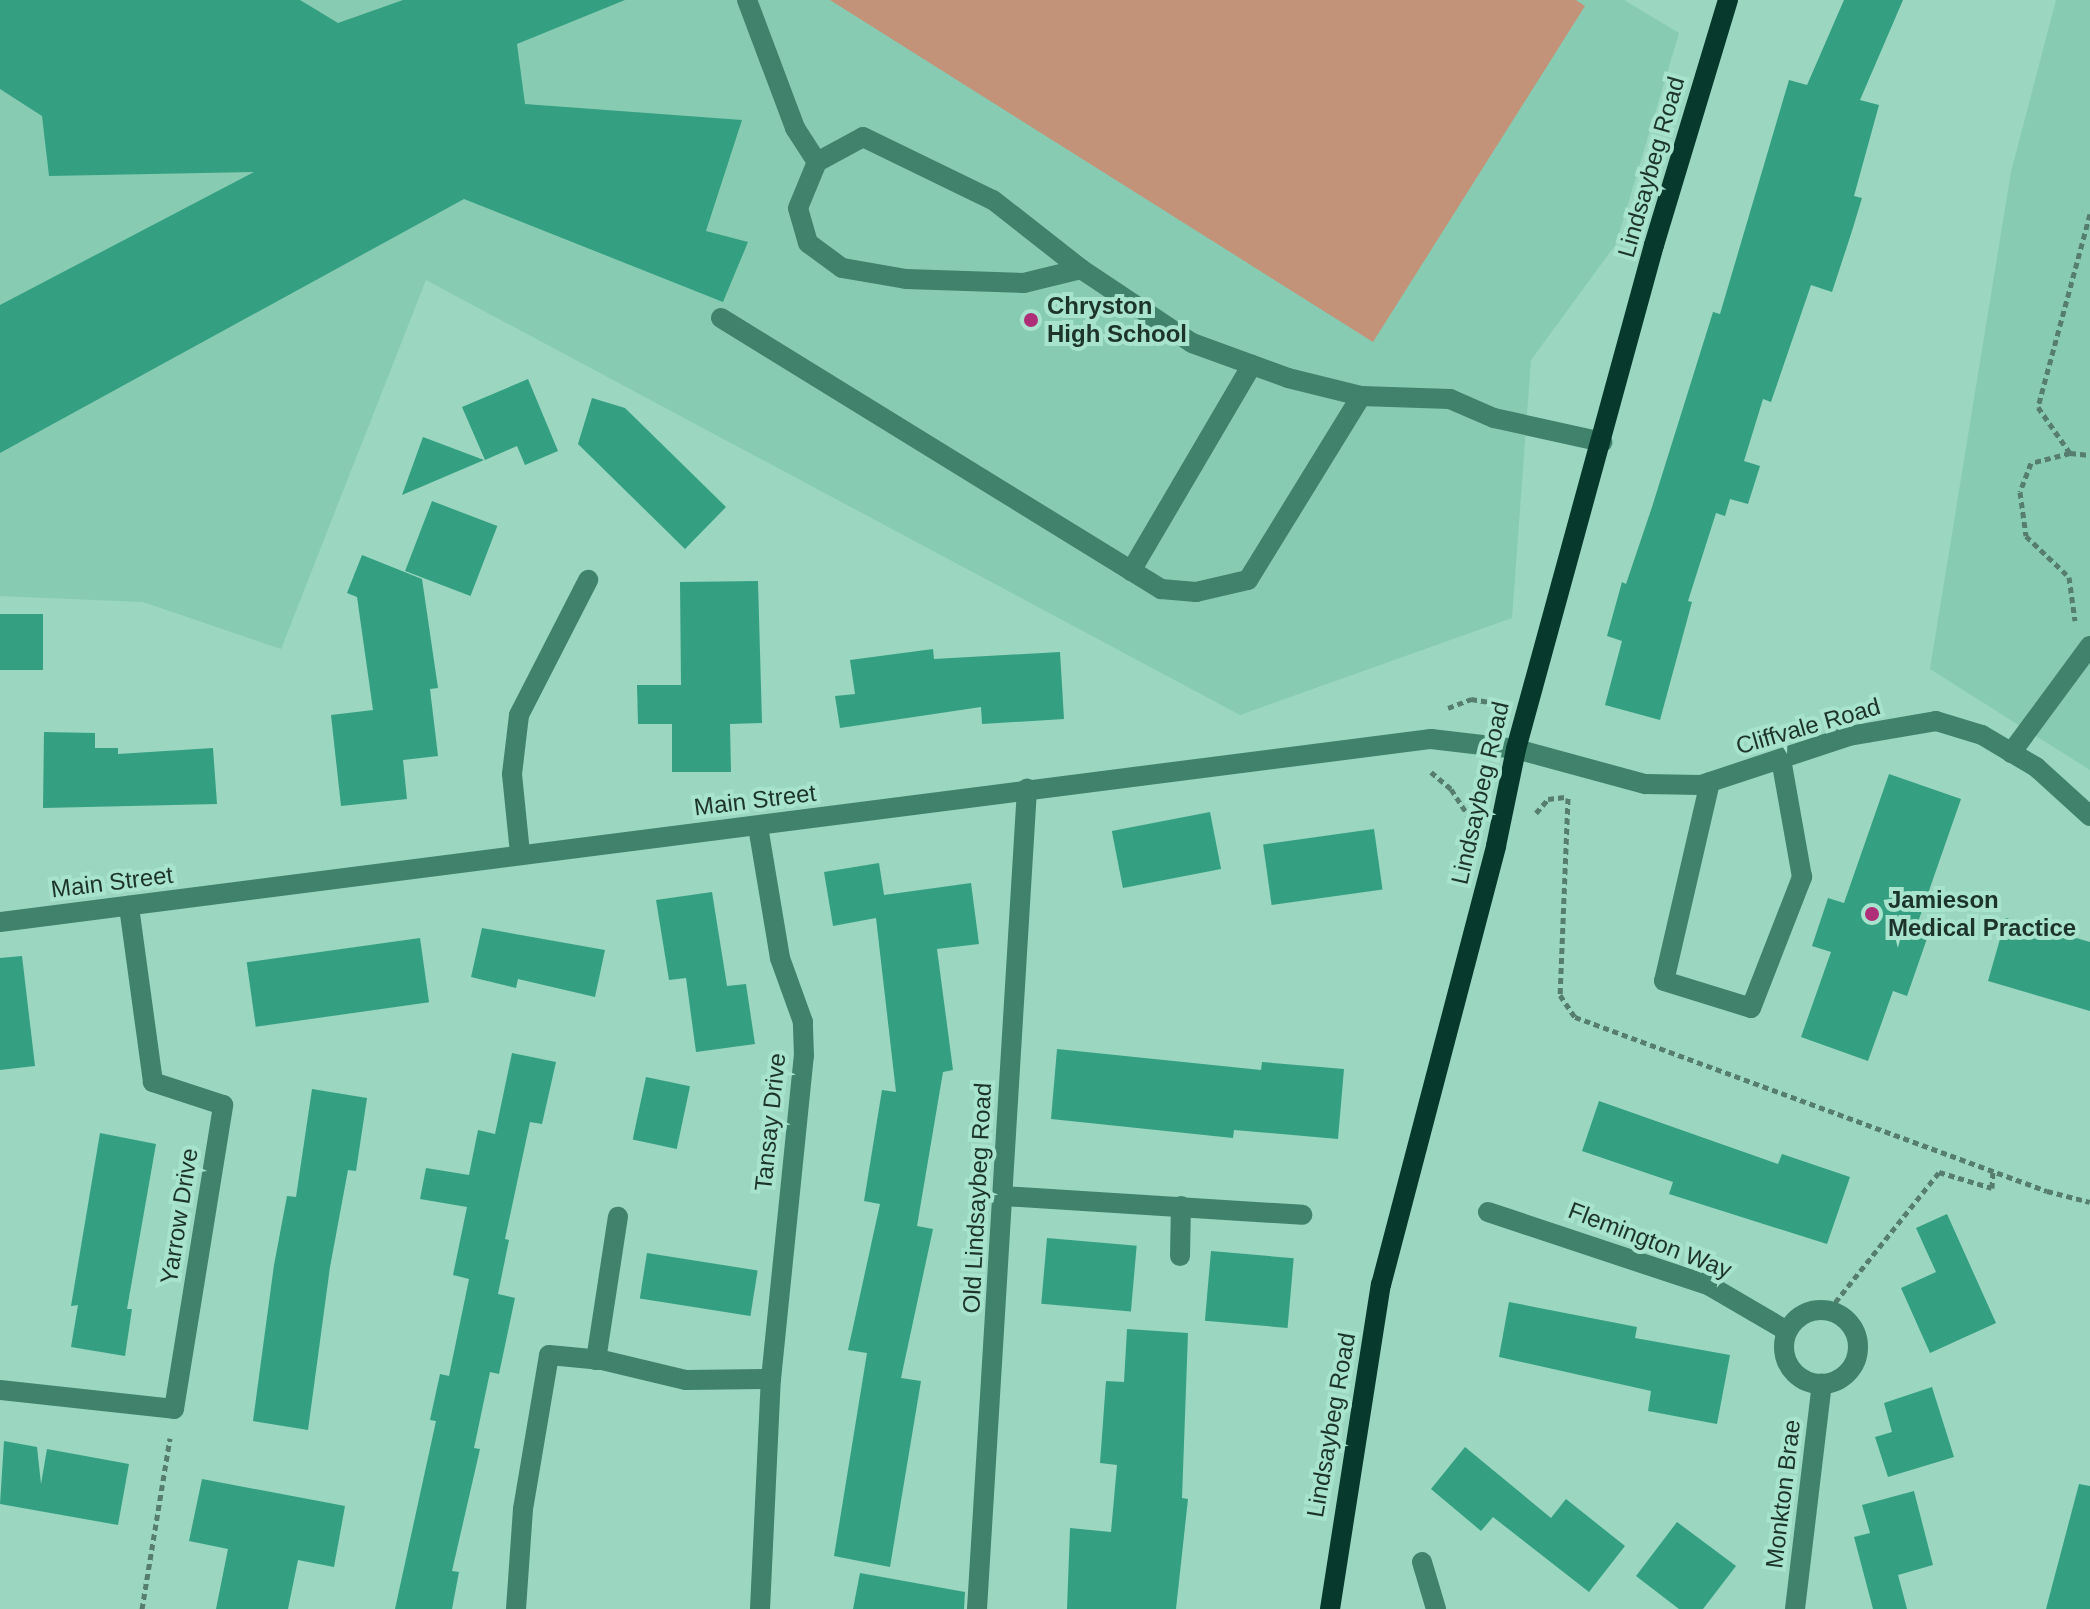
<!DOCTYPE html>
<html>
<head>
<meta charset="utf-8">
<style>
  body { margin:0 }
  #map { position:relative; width:2090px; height:1609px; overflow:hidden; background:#9ad6c0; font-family:Helvetica,sans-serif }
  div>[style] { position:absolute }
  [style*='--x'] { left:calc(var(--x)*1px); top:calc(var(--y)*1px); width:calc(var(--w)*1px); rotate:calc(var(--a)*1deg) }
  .built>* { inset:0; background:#87cbb2 }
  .green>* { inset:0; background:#c39379 }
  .building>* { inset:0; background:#34a081; transform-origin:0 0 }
  .path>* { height:5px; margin-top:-2.5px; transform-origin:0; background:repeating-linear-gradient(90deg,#567e70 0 6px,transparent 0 10px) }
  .minor>* { height:20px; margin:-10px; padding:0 10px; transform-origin:10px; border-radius:10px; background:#40826c }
  .minor>.ring { margin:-10px; padding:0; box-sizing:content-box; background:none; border:20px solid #40826c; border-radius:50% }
  .major>* { height:20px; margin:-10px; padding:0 10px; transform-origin:10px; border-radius:10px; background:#073a2c }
  .dots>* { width:22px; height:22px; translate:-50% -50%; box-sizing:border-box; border:4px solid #a7e3cd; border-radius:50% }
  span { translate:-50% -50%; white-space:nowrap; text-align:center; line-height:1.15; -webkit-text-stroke:8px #a7e3cd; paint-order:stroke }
  .street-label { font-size:24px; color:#1c342c }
  .poi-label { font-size:24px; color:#1c342c; font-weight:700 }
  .left { translate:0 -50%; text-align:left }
</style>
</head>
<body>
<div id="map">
  <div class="built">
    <i style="clip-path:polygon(0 0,1624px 0,1679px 33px,1616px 244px,1531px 360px,1512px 618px,1240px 715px,426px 280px,281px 649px,143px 602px,0 596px)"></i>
    <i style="clip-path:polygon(2056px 0,2090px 0,2090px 770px,1930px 669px,2011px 172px)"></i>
  </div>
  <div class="green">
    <i style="clip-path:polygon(830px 0,1576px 0,1585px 6px,1373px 342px)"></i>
  </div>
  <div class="building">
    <i style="clip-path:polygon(0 0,300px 0,338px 23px,403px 0,625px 0,517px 44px,525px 104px,742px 120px,706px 231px,748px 242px,723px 302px,464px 199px,0 453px,0 305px,254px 172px,49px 176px,42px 116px,0 89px)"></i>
    <i style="clip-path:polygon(1844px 0,1903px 0,1860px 100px,1879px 105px,1854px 196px,1862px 198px,1852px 231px,1832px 292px,1811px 285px,1771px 402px,1763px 399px,1744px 461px,1760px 466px,1748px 504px,1730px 499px,1725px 516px,1716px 513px,1688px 601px,1692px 602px,1660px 720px,1605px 705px,1622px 641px,1607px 636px,1622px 582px,1626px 584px,1652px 507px,1713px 312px,1720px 314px,1789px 80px,1807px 85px)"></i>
    <i style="clip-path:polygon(528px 379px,558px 451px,525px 465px,517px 446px,485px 460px,462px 407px)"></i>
    <i style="clip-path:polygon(592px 398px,625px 408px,726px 507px,685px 549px,578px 444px)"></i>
    <i style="clip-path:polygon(423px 437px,484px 460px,402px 495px)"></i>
    <i style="left:432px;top:501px;width:70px;height:75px;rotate:21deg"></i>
    <i style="clip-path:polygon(362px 555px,422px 579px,438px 688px,430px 689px,438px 756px,403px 760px,407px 799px,341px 806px,331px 715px,373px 710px,357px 597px,347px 593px)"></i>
    <i style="clip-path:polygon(758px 581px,762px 723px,730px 724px,731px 772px,672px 772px,672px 724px,638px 724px,637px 685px,681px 685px,680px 582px)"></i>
    <i style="left:0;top:614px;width:43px;height:56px"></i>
    <i style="clip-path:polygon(933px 649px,934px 659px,1060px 652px,1064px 719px,982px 724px,981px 707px,840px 728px,835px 696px,855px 694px,850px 660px)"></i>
    <i style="clip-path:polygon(44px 732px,95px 733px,95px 748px,118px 748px,118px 754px,213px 748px,217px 804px,43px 808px)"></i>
    <i style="clip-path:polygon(1889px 774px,1961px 799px,1917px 925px,1930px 930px,1907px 996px,1893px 991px,1868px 1061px,1801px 1037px,1831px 952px,1812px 946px,1828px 898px,1844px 903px)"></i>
    <i style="left:1210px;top:812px;width:58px;height:100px;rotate:79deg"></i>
    <i style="left:1374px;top:829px;width:61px;height:112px;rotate:82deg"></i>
    <i style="clip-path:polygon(879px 863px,884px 895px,971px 883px,979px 944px,937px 949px,953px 1070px,943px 1072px,917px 1226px,933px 1229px,901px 1378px,921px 1381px,890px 1567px,834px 1556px,867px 1353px,848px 1350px,880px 1204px,864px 1201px,882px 1090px,896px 1092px,876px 918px,833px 926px,824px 872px)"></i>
    <i style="clip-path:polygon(712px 892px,727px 986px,746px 984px,755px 1044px,696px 1052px,686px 978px,669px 980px,656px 900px)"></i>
    <i style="clip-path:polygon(2006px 918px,2090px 942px,2090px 1011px,1988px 981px)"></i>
    <i style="clip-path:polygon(482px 928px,605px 950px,595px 997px,518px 979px,516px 988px,471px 977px)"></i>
    <i style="left:420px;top:938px;width:65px;height:175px;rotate:82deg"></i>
    <i style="clip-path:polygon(22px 956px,35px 1066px,0 1070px,0 958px)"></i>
    <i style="clip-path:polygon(1057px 1049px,1261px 1070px,1262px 1062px,1344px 1069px,1338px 1139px,1234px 1130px,1233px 1138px,1051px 1119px)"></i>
    <i style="clip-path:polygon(512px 1053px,556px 1062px,542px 1124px,530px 1122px,505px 1239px,509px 1240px,498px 1294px,515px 1298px,499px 1374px,490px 1372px,474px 1448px,480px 1449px,452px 1571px,459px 1572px,452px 1609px,395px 1609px,436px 1421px,430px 1420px,440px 1374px,449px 1376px,469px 1279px,453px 1275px,467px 1207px,420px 1199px,426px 1168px,469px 1175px,478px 1130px,495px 1134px)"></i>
    <i style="left:646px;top:1077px;width:45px;height:64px;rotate:12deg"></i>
    <i style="clip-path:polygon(312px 1089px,367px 1098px,356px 1171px,348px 1170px,330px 1267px,308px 1430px,253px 1421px,274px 1265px,287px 1196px,296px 1197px)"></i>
    <i style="clip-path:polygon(1599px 1101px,1778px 1164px,1782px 1154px,1850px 1177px,1827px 1244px,1669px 1194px,1673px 1182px,1582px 1151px)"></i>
    <i style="clip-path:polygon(100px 1133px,156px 1144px,127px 1309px,132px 1309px,125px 1356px,71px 1347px,78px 1305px,71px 1306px)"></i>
    <i style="clip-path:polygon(1947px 1214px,1996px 1323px,1930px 1353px,1901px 1288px,1936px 1272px,1916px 1228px)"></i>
    <i style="left:1047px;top:1238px;width:90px;height:66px;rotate:5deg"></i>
    <i style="left:1211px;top:1251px;width:83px;height:70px;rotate:5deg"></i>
    <i style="left:647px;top:1253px;width:112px;height:46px;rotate:9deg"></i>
    <i style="clip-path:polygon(1509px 1302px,1637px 1327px,1635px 1338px,1730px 1355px,1717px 1424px,1648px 1411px,1651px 1391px,1499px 1357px)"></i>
    <i style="clip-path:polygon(1127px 1329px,1188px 1333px,1182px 1498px,1188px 1499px,1176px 1609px,1067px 1609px,1070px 1528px,1111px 1532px,1117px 1465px,1100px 1463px,1106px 1381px,1124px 1382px)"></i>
    <i style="clip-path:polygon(1932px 1387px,1954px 1457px,1888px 1477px,1875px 1437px,1892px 1432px,1884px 1403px)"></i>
    <i style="clip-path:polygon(4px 1441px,37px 1447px,41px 1484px,47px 1449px,129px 1464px,118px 1525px,0 1504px)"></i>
    <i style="clip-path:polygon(1465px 1447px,1551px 1518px,1566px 1499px,1625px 1546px,1589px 1592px,1493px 1517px,1481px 1531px,1431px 1489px)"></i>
    <i style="clip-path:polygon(202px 1479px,345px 1506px,334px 1567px,298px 1560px,288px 1609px,216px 1609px,228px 1549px,189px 1541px)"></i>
    <i style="clip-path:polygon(2079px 1484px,2090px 1486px,2090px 1609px,2046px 1609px)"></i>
    <i style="clip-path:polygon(1914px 1491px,1933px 1565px,1898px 1575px,1907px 1609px,1873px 1609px,1854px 1537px,1870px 1533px,1862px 1505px)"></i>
    <i style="clip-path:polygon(1677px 1522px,1736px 1566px,1703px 1609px,1679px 1609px,1636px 1576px)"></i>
    <i style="clip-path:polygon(860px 1573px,965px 1592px,964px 1609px,853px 1609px)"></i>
  </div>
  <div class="path">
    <i style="--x:2090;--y:214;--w:200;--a:105.1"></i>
    <i style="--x:2038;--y:407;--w:56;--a:55.2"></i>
    <i style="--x:2070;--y:453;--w:20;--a:6"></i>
    <i style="--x:2070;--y:453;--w:40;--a:165.6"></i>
    <i style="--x:2031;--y:463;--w:31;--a:111"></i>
    <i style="--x:2020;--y:492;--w:44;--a:82.2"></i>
    <i style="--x:2026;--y:536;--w:59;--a:43.6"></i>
    <i style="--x:2069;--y:577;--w:44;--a:82.2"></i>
    <i style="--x:1448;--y:708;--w:25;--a:-21"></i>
    <i style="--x:1471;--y:699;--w:25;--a:9"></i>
    <i style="--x:1431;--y:772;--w:26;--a:40"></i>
    <i style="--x:1451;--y:789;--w:31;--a:57"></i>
    <i style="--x:1568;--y:798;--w:197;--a:92.3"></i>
    <i style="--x:1560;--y:995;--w:27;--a:56"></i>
    <i style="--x:1575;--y:1017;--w:503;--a:20.24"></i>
    <i style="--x:2047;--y:1191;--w:44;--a:14.3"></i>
    <i style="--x:1536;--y:813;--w:18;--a:-49"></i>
    <i style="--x:1548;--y:799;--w:17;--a:-7"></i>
    <i style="--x:1829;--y:1310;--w:176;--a:-51.4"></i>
    <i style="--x:1939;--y:1172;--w:55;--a:16.8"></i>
    <i style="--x:1992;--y:1188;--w:17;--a:-87"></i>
    <i style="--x:142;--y:1609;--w:173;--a:-80.7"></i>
  </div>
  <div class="minor">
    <i style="--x:747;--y:0;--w:137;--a:69.4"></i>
    <i style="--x:795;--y:128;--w:40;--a:57.1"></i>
    <i style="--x:1081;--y:269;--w:59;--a:166.2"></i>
    <i style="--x:1024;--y:283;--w:118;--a:-178.1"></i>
    <i style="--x:906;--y:279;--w:65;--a:-170.2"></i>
    <i style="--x:842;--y:268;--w:42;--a:-143.7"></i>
    <i style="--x:808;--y:243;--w:36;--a:-106"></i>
    <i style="--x:798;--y:208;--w:50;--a:-67.6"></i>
    <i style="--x:817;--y:162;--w:52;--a:-28.5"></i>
    <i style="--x:863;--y:137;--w:144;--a:25.9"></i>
    <i style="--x:993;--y:200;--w:112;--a:38.1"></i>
    <i style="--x:1081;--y:269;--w:133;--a:33.7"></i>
    <i style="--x:1192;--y:343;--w:102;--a:20"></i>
    <i style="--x:1288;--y:378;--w:75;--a:13.9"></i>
    <i style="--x:1361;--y:396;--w:89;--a:1.9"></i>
    <i style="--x:1450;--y:399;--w:48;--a:23.4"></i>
    <i style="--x:1494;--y:418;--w:111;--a:12.5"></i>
    <i style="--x:721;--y:318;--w:517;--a:31.63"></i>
    <i style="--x:1161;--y:589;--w:35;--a:5"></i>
    <i style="--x:1196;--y:592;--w:53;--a:-13"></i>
    <i style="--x:1248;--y:580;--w:216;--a:-58.4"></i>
    <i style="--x:1131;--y:571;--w:239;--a:-59.6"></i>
    <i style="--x:2011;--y:753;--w:133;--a:-53.6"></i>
    <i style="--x:1710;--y:782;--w:204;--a:103"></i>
    <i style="--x:1664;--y:981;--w:91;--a:17.2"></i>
    <i style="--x:1751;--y:1008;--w:141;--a:-68.7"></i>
    <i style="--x:1802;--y:877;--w:120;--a:-100.1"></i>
    <i style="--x:520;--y:853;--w:79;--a:-95.8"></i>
    <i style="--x:512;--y:774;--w:59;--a:-83.2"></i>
    <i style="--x:519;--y:715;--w:152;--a:-62.9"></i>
    <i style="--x:0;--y:922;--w:1443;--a:-7.29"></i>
    <i style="--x:1431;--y:739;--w:86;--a:6.7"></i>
    <i style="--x:1516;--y:749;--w:134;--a:15.2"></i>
    <i style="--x:1645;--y:784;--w:56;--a:1"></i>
    <i style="--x:1701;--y:785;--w:156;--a:-18.3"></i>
    <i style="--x:1849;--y:736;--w:88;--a:-9.8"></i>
    <i style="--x:1936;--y:721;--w:48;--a:16.9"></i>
    <i style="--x:1982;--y:735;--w:63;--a:30.7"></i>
    <i style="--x:2036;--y:767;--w:73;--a:42.2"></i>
    <i style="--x:1003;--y:1196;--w:300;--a:3.6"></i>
    <i style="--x:1488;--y:1212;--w:234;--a:18.4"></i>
    <i style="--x:1710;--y:1286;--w:89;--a:30.3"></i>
    <i style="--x:1180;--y:1256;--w:50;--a:-88.9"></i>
    <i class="ring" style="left:1784px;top:1310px;width:54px;height:54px"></i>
    <i style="--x:596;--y:1360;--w:145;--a:-81.3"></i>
    <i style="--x:0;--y:1390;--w:175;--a:6.2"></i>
    <i style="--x:174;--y:1409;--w:308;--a:-80.8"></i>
    <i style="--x:223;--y:1105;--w:74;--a:-161.8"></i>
    <i style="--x:153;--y:1082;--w:178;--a:-97.8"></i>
    <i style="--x:1422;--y:1562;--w:49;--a:73.4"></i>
    <i style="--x:516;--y:1609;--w:100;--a:-86"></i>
    <i style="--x:523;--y:1509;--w:156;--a:-80.4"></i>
    <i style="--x:549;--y:1355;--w:53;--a:5.4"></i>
    <i style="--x:602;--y:1360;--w:86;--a:13.4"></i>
    <i style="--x:686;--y:1380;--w:85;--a:-0.7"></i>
    <i style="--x:771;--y:1379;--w:325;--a:-84.2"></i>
    <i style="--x:804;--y:1056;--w:34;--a:-92"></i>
    <i style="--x:803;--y:1022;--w:68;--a:-109.8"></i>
    <i style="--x:780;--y:958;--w:133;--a:-99.5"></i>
    <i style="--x:760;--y:1609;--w:230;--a:-87.3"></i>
    <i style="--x:977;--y:1609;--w:822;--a:-86.51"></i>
    <i style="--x:1795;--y:1609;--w:227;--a:-83.2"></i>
  </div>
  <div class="major">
    <i style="--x:1330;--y:1609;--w:328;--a:-81.1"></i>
    <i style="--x:1381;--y:1285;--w:454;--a:-75.3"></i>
    <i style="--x:1496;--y:846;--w:99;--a:-78.3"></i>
    <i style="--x:1516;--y:749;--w:523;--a:-74.69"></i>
    <i style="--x:1654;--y:245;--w:256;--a:-73.2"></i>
  </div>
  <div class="dots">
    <i style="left:1031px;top:320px;background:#af2e78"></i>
    <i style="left:1872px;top:914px;background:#af2e78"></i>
  </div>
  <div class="street-label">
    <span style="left:1651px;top:167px;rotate:-74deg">Lindsaybeg Road</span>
    <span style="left:1808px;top:726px;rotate:-16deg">Cliffvale Road</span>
    <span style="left:1480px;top:793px;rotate:-77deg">Lindsaybeg Road</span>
    <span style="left:755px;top:800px;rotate:-7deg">Main Street</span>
    <span style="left:112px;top:882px;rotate:-7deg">Main Street</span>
    <span style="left:770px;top:1122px;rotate:-84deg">Tansay Drive</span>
    <span style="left:977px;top:1198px;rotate:-87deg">Old Lindsaybeg Road</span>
    <span style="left:179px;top:1216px;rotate:-81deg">Yarrow Drive</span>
    <span style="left:1650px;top:1240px;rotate:21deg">Flemington Way</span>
    <span style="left:1331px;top:1425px;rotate:-80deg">Lindsaybeg Road</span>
    <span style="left:1783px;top:1494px;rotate:-83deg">Monkton Brae</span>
  </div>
  <div class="poi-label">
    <span class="left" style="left:1047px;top:320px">Chryston<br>High School</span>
    <span class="left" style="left:1888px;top:914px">Jamieson<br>Medical Practice</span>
  </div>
</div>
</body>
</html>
